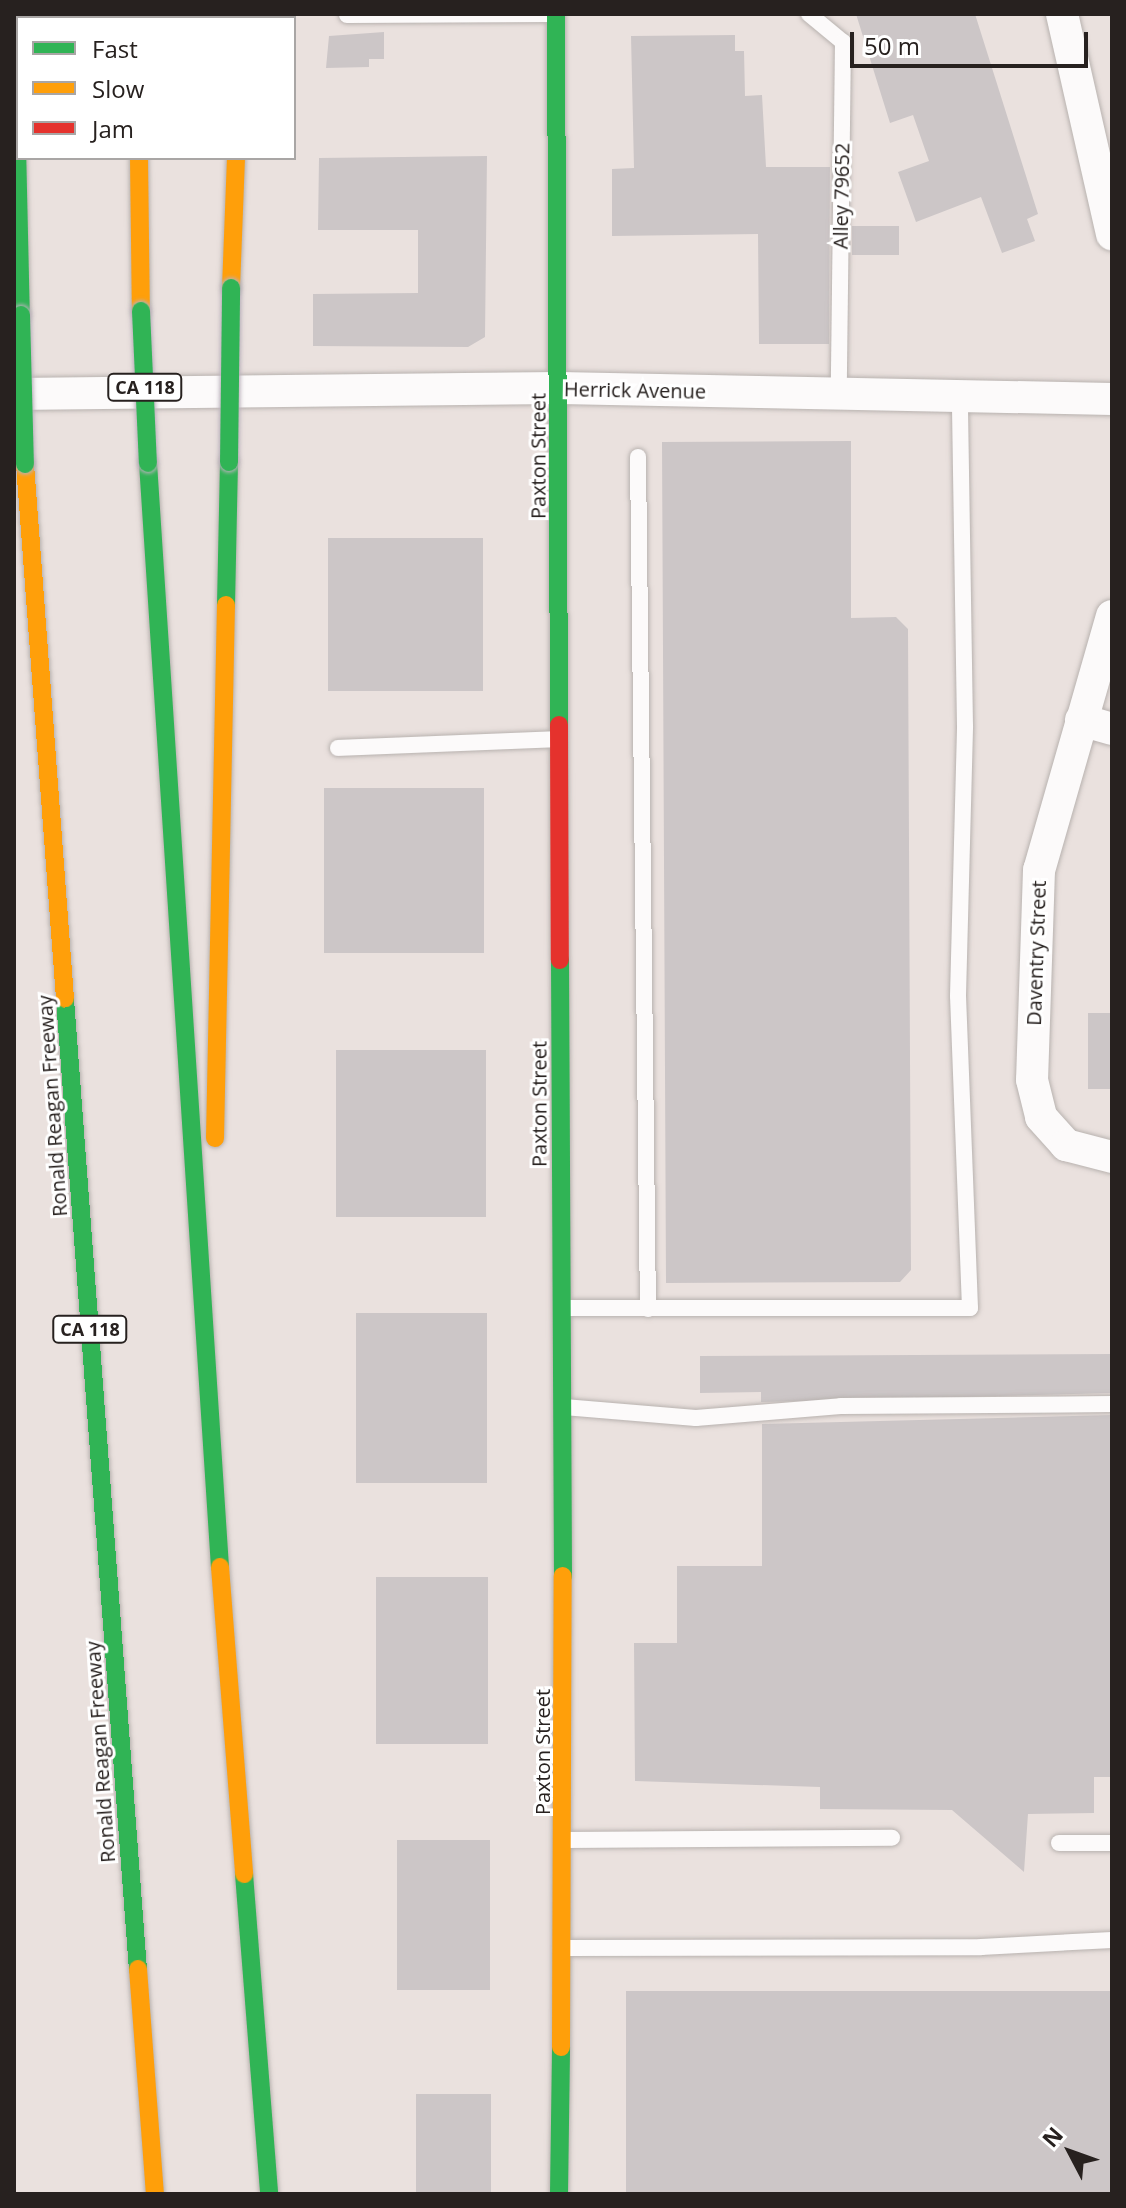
<!DOCTYPE html>
<html>
<head>
<meta charset="utf-8">
<style>
  body { margin:0 }
  #map { position:relative; width:1126px; height:2208px; overflow:hidden; background:#eae1de; font-family:"Open Sans",sans-serif }
  div>[style] { position:absolute }
  [style*='--x'] { left:calc(var(--x)*1px); top:calc(var(--y)*1px); width:calc(var(--w)*1px); rotate:calc(var(--a)*1deg) }
  .building>* { inset:0; background:#ccc6c7; transform-origin:0 0 }
  .roads { filter:drop-shadow(0 0 2px #b8b2af) drop-shadow(0 0 2px #b8b2af) }
  .lane>* { height:16px; margin:-8px; padding:0 8px; transform-origin:8px; border-radius:8px; background:#fcfafa }
  .street>* { height:32px; margin:-16px; padding:0 16px; transform-origin:16px; border-radius:16px; background:#fcfafa }
  .fast>* { height:18px; margin:-9px; padding:0 9px; transform-origin:9px; border-radius:9px; background:#30b455 }
  .slow>* { height:18px; margin:-9px; padding:0 9px; transform-origin:9px; border-radius:9px; background:#ff9f0a }
  .jam>* { height:18px; margin:-9px; padding:0 9px; transform-origin:9px; border-radius:9px; background:#e5322d }
  .bridges { filter:drop-shadow(0 0 2px #bab1bb) drop-shadow(0 0 2px #bab1bb) }
  .fast-bridge>* { height:18px; margin:-9px; padding:0 9px; transform-origin:9px; border-radius:9px; background:#30b455 }
  span { translate:-50% -50%; white-space:nowrap; text-align:center; line-height:1.15; -webkit-text-stroke:6px #fff; paint-order:stroke }
  .shield-label span { padding:2px 6px; background:#fff; border:2px solid; border-radius:6px; -webkit-text-stroke-width:0 }
  .shield-label { font-size:18px; color:#27211f; font-weight:700 }
  .street-label { font-size:20px; color:#27211f }
  .frame { position:absolute; inset:0; border:16px solid #27211f; pointer-events:none }
  .legend { position:absolute; left:16px; top:16px; width:280px; height:144px; box-sizing:border-box; background:#fff; border:2px solid #a9a6a5; margin:0; padding:10px 14px; list-style:none; font-size:24px; color:#27211f }
  .legend li { display:flex; align-items:center; gap:16px; height:40px }
  .legend b { width:40px; border:2px solid #a9a6a5 }
  .north { position:absolute; left:1030px; top:2112px; width:80px; height:80px; -webkit-text-stroke:6px #fff; paint-order:stroke; rotate:311deg; font-size:22px; font-weight:700; line-height:32px; text-align:center; color:#27211f }
  .north::after { content:''; display:block; margin:auto; width:28px; height:36px; background:#27211f; clip-path:polygon(50% 0,100% 100%,50% 72%,0 100%) }
  .scale { position:absolute; left:850px; top:32px; width:238px; height:36px; box-sizing:border-box; border:4px solid #27211f; border-top:0; padding-left:10px; font-size:24px; line-height:28px; white-space:nowrap; color:#27211f; -webkit-text-stroke:6px #fff; paint-order:stroke }
</style>
</head>
<body>
<div id="map">
  <div class="building">
    <i style="clip-path:polygon(856px 14px,975px 14px,1038px 214px,1027px 219px,1035px 241px,1002px 253px,981px 197px,916px 222px,898px 172px,929px 161px,913px 115px,890px 123px)"></i>
    <i style="clip-path:polygon(384px 32px,384px 59px,369px 59px,369px 67px,326px 68px,329px 36px)"></i>
    <i style="clip-path:polygon(735px 35px,735px 51px,744px 51px,745px 96px,762px 95px,766px 167px,830px 167px,829px 344px,759px 344px,758px 234px,612px 236px,612px 169px,634px 168px,631px 36px)"></i>
    <i style="clip-path:polygon(487px 156px,485px 337px,468px 347px,313px 346px,313px 294px,418px 293px,418px 230px,318px 230px,319px 158px)"></i>
    <i style="left:899px;top:226px;width:29px;height:47px;rotate:90deg"></i>
    <i style="clip-path:polygon(851px 441px,851px 618px,896px 617px,908px 629px,911px 1270px,900px 1282px,666px 1283px,662px 442px)"></i>
    <i style="left:483px;top:538px;width:153px;height:155px;rotate:90deg"></i>
    <i style="left:484px;top:788px;width:165px;height:160px;rotate:90deg"></i>
    <i style="left:1112px;top:1013px;width:76px;height:24px;rotate:90deg"></i>
    <i style="left:486px;top:1050px;width:167px;height:150px;rotate:90deg"></i>
    <i style="left:356px;top:1313px;width:131px;height:170px"></i>
    <i style="clip-path:polygon(1112px 1354px,1112px 1393px,761px 1402px,761px 1392px,700px 1393px,700px 1356px)"></i>
    <i style="clip-path:polygon(1112px 1415px,1112px 1777px,1094px 1777px,1094px 1813px,1028px 1814px,1024px 1872px,952px 1810px,820px 1809px,820px 1787px,635px 1781px,634px 1643px,677px 1643px,677px 1566px,762px 1566px,762px 1424px)"></i>
    <i style="left:488px;top:1577px;width:167px;height:112px;rotate:90deg"></i>
    <i style="left:397px;top:1840px;width:93px;height:150px"></i>
    <i style="left:1112px;top:1991px;width:203px;height:486px;rotate:90deg"></i>
    <i style="left:416px;top:2094px;width:75px;height:100px"></i>
  </div>
  <div class="roads">
    <div class="lane">
      <i style="--x:809;--y:14;--w:44;--a:39.5"></i>
      <i style="--x:843;--y:42;--w:352;--a:90.7"></i>
      <i style="--x:347;--y:15;--w:206;--a:-0.3"></i>
      <i style="--x:638;--y:457;--w:852;--a:89.33"></i>
      <i style="--x:338;--y:748;--w:221;--a:-2.3"></i>
      <i style="--x:564;--y:1308;--w:406;--a:0"></i>
      <i style="--x:970;--y:1308;--w:312;--a:-92.2"></i>
      <i style="--x:958;--y:996;--w:270;--a:-88.5"></i>
      <i style="--x:965;--y:726;--w:330;--a:-90.9"></i>
      <i style="--x:564;--y:1407;--w:132;--a:4.8"></i>
      <i style="--x:696;--y:1418;--w:145;--a:-4.7"></i>
      <i style="--x:841;--y:1406;--w:271;--a:-0.4"></i>
      <i style="--x:565;--y:1840;--w:327;--a:-0.4"></i>
      <i style="--x:1059;--y:1843;--w:53;--a:0"></i>
      <i style="--x:562;--y:1948;--w:419;--a:-0.1"></i>
      <i style="--x:981;--y:1947;--w:131;--a:-3.1"></i>
    </div>
    <div class="street">
      <i style="--x:1062;--y:14;--w:226;--a:77.2"></i>
      <i style="--x:14;--y:394;--w:546;--a:-0.63"></i>
      <i style="--x:560;--y:388;--w:552;--a:1.14"></i>
      <i style="--x:1112;--y:616;--w:264;--a:106"></i>
      <i style="--x:1039;--y:870;--w:210;--a:91.9"></i>
      <i style="--x:1032;--y:1080;--w:38;--a:76"></i>
      <i style="--x:1041;--y:1117;--w:38;--a:48"></i>
      <i style="--x:1066;--y:1145;--w:48;--a:14.6"></i>
      <i style="--x:1081;--y:720;--w:32;--a:16"></i>
    </div>
    <div class="fast">
      <i style="--x:14;--y:14;--w:301;--a:88.7"></i>
      <i style="--x:137;--y:14;--w:4;--a:76"></i>
      <i style="--x:241;--y:14;--w:4;--a:90"></i>
      <i style="--x:556;--y:14;--w:711;--a:89.76"></i>
      <i style="--x:148;--y:463;--w:1106;--a:86.27"></i>
      <i style="--x:226;--y:605;--w:143;--a:-88.8"></i>
      <i style="--x:560;--y:960;--w:616;--a:89.72"></i>
      <i style="--x:65;--y:999;--w:973;--a:85.7"></i>
      <i style="--x:244;--y:1874;--w:321;--a:85.5"></i>
      <i style="--x:559;--y:2194;--w:147;--a:-89.2"></i>
    </div>
    <div class="slow">
      <i style="--x:139;--y:158;--w:153;--a:89.3"></i>
      <i style="--x:231;--y:288;--w:130;--a:-87.8"></i>
      <i style="--x:25;--y:464;--w:536;--a:85.72"></i>
      <i style="--x:215;--y:1138;--w:533;--a:-88.82"></i>
      <i style="--x:220;--y:1567;--w:308;--a:85.5"></i>
      <i style="--x:138;--y:1969;--w:226;--a:85.7"></i>
      <i style="--x:561;--y:2047;--w:471;--a:-89.8"></i>
    </div>
    <div class="jam">
      <i style="--x:559;--y:725;--w:235;--a:89.8"></i>
    </div>
  </div>
  <div class="bridges">
    <div class="fast-bridge">
      <i style="--x:141;--y:311;--w:152;--a:87.4"></i>
      <i style="--x:21;--y:315;--w:149;--a:88.5"></i>
      <i style="--x:229;--y:462;--w:174;--a:-89.3"></i>
    </div>
  </div>
  <div class="shield-label">
    <span style="left:145px;top:387px">CA 118</span>
    <span style="left:90px;top:1329px">CA 118</span>
  </div>
  <div class="street-label">
    <span style="left:841px;top:196px;rotate:-89deg">Alley 79652</span>
    <span style="left:635px;top:390px;rotate:1deg">Herrick Avenue</span>
    <span style="left:538px;top:456px;rotate:-90deg">Paxton Street</span>
    <span style="left:1036px;top:953px;rotate:-88deg">Daventry Street</span>
    <span style="left:539px;top:1104px;rotate:-90deg">Paxton Street</span>
    <span style="left:52px;top:1106px;rotate:-94deg">Ronald Reagan Freeway</span>
    <span style="left:100px;top:1752px;rotate:-94deg">Ronald Reagan Freeway</span>
    <span style="left:542px;top:1752px;rotate:-90deg">Paxton Street</span>
  </div>
  <div class="frame"></div>
  <ul class="legend">
  <li><b style="height:10px;background:#30b455"></b>Fast</li>
  <li><b style="height:10px;background:#ff9f0a"></b>Slow</li>
  <li><b style="height:10px;background:#e5322d"></b>Jam</li>
  </ul>
  <div class="north">N</div>
  <div class="scale">50 m</div>
</div>
</body>
</html>
